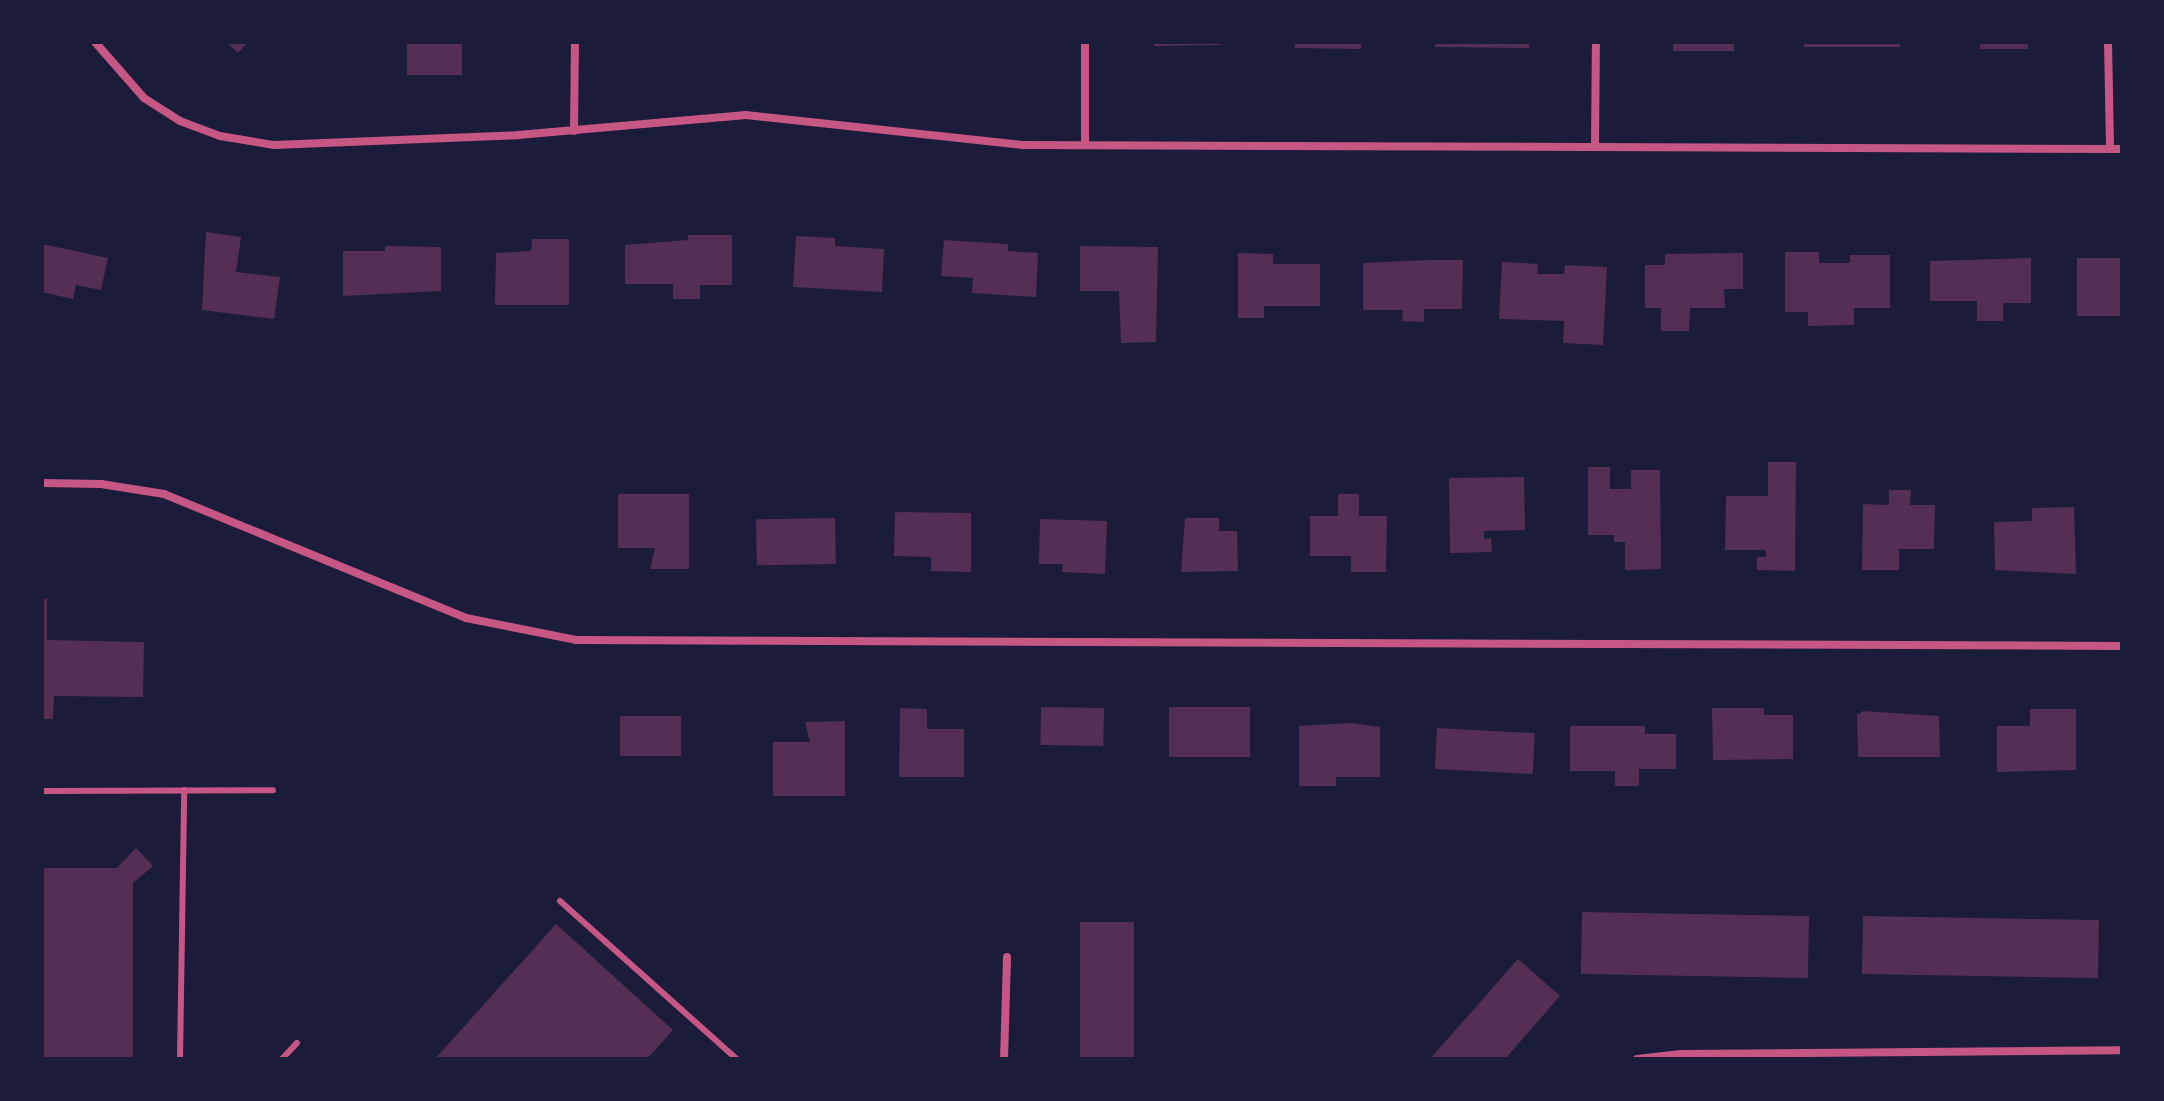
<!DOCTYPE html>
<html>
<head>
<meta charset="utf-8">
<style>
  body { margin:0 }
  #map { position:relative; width:2164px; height:1101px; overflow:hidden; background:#1b1b3a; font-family:"Open Sans",sans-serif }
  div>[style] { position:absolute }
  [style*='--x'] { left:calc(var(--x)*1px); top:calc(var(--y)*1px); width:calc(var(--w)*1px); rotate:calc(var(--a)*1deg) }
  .building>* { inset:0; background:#542f53; transform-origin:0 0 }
  .service>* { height:6px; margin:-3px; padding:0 3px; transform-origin:3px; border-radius:3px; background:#c65784 }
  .minor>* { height:8px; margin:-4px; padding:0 4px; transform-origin:4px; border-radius:4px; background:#c65784 }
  span { translate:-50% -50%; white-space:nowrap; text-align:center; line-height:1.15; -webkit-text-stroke:6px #1b1b3a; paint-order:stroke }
  .frame { position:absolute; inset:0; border:44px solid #1b1b3a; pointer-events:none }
</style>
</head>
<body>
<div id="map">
  <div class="building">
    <i style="clip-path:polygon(227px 42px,248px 42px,238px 53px)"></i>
    <i style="left:407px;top:42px;width:55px;height:33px"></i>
    <i style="clip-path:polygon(1154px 42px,1220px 42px,1220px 45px,1154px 46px)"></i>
    <i style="clip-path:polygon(1295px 42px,1361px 42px,1361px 49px,1295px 48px)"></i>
    <i style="clip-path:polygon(1435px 42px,1529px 42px,1529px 48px,1435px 47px)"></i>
    <i style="left:1673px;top:42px;width:61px;height:9px"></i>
    <i style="left:1804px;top:42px;width:96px;height:5px"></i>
    <i style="left:1980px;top:42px;width:48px;height:7px"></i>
    <i style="clip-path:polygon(206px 232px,241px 237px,236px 272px,280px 277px,274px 319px,202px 310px)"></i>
    <i style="clip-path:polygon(688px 235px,732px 235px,732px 285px,700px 285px,700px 299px,673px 299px,673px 284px,625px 284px,625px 245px,688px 240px)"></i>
    <i style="clip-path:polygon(796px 236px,835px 238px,835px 246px,884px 249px,882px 292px,793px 287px)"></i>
    <i style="clip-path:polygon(532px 239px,569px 239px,569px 305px,495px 305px,496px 253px,531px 251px)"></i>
    <i style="clip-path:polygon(944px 240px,1008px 244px,1008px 251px,1038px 253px,1036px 297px,972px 293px,973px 278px,941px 276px)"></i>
    <i style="clip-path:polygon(42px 244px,108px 258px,101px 290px,76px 285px,73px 299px,42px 292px)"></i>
    <i style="clip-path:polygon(385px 246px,441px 247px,441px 291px,343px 296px,343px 251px,385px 251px)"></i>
    <i style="clip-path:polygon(1080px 246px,1158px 247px,1156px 342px,1121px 343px,1119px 291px,1080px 291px)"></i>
    <i style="clip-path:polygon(1785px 252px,1819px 252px,1819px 263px,1850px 263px,1850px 255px,1890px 255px,1890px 308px,1854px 308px,1854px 325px,1808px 326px,1808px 312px,1785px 312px)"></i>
    <i style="clip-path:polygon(1238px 253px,1273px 254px,1273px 264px,1320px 264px,1320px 306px,1264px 306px,1264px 318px,1238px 318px)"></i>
    <i style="clip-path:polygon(1743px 253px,1743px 289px,1724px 289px,1725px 308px,1690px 308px,1689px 331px,1661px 331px,1661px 308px,1645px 308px,1645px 265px,1665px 265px,1665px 254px)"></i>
    <i style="clip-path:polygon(2031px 258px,2031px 303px,2003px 303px,2003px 321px,1977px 321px,1977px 301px,1930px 301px,1930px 261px)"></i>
    <i style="left:2077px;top:258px;width:45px;height:58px"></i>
    <i style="clip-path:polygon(1429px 260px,1463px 260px,1462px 309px,1424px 309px,1424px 322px,1402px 321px,1403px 310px,1363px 310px,1363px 263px)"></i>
    <i style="clip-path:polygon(1502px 262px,1538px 264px,1537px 274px,1564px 274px,1565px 265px,1607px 267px,1603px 345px,1563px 343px,1564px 321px,1499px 319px)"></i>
    <i style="clip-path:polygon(1768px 462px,1796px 462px,1795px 571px,1757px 570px,1757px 557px,1766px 557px,1766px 550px,1725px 550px,1726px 496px,1768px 496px)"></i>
    <i style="clip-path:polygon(1588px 467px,1610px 467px,1610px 489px,1631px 489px,1631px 470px,1660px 470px,1661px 569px,1625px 570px,1625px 542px,1614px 542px,1614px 535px,1588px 535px)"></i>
    <i style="clip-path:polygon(1524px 477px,1525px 530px,1484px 531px,1484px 539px,1491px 538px,1492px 552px,1450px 553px,1449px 478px)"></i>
    <i style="clip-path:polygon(1889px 490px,1911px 490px,1910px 505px,1935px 505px,1934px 549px,1899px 549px,1899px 570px,1862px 570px,1863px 504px,1889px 505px)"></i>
    <i style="clip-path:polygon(618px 494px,689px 494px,689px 569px,650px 569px,655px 548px,618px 548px)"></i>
    <i style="clip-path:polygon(1338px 494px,1359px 494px,1359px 516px,1387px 516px,1386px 572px,1351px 572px,1351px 556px,1310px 556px,1310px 516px,1338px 516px)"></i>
    <i style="clip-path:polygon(2074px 507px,2076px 574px,1995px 570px,1994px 522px,2032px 521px,2032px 508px)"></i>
    <i style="clip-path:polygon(895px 512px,971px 513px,971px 572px,931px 571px,931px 557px,894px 556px)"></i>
    <i style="left:835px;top:518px;width:46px;height:79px;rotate:89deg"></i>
    <i style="clip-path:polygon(1185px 518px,1219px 518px,1219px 531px,1237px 531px,1238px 571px,1181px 572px)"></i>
    <i style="clip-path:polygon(1040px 519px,1107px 521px,1105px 574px,1062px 572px,1063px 564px,1039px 564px)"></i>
    <i style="clip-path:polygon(42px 599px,47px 599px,47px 640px,144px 642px,143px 697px,54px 696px,53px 719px,42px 719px)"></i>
    <i style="left:1041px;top:707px;width:63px;height:38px;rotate:1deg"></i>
    <i style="left:1250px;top:707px;width:50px;height:81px;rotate:90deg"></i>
    <i style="clip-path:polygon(900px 708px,927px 709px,927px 729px,964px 729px,964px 777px,899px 777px)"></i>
    <i style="clip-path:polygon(1712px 708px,1764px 708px,1764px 715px,1793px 715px,1793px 759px,1713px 760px)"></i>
    <i style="clip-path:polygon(2030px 709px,2076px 709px,2076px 770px,1997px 772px,1997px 726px,2030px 726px)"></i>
    <i style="clip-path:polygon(1863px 711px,1939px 716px,1940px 757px,1858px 757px,1857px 715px)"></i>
    <i style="left:620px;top:716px;width:61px;height:40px"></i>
    <i style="clip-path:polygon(845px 721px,845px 796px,773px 796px,773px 742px,810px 742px,805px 722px)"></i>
    <i style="clip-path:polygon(1351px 723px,1380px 727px,1380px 777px,1336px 777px,1336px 786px,1299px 786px,1299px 726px)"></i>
    <i style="clip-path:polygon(1570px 726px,1645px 726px,1645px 734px,1676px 734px,1676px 769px,1639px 769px,1639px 786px,1615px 786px,1615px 771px,1570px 771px)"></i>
    <i style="left:1437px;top:728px;width:98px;height:41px;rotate:3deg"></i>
    <i style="clip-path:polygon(136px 848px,153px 866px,133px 883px,133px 1059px,42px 1059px,42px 868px,117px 868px)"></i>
    <i style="left:1582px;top:912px;width:227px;height:62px;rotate:1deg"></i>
    <i style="left:1863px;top:916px;width:236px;height:58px;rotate:1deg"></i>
    <i style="left:1080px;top:922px;width:54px;height:137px"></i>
    <i style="clip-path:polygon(556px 924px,673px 1030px,647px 1059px,435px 1059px)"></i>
    <i style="clip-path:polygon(1518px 959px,1560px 996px,1505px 1059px,1430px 1059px)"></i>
  </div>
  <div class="service">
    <i style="--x:42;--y:791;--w:231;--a:-0.2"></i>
    <i style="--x:560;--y:901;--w:237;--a:41.8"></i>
    <i style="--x:180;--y:1059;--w:269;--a:-89.1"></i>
    <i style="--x:282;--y:1059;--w:22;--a:-47"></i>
  </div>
  <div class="minor">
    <i style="--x:95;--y:42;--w:74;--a:48.8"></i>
    <i style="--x:144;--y:98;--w:43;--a:32.6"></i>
    <i style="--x:180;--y:121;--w:43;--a:20.6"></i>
    <i style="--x:220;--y:136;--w:55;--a:9.5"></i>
    <i style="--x:274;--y:145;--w:244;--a:-2.3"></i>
    <i style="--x:518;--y:135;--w:229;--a:-5"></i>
    <i style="--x:746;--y:115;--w:280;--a:6.2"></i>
    <i style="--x:1024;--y:145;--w:1098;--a:0.21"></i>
    <i style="--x:2108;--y:42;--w:107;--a:88.9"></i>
    <i style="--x:574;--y:131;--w:89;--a:-89.4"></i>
    <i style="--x:1085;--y:145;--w:103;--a:-90"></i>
    <i style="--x:1595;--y:147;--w:105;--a:-89.5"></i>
    <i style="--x:42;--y:483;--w:59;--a:1"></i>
    <i style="--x:101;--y:484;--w:64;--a:9"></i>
    <i style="--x:164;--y:494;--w:326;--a:22.3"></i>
    <i style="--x:466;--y:618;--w:112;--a:11.3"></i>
    <i style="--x:576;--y:640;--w:1546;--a:0.22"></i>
    <i style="--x:1004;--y:1059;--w:102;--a:-88.3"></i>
    <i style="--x:1637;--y:1059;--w:44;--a:-6.5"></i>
    <i style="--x:1681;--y:1054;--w:441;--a:-0.5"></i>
  </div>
  <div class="frame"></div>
</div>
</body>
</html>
